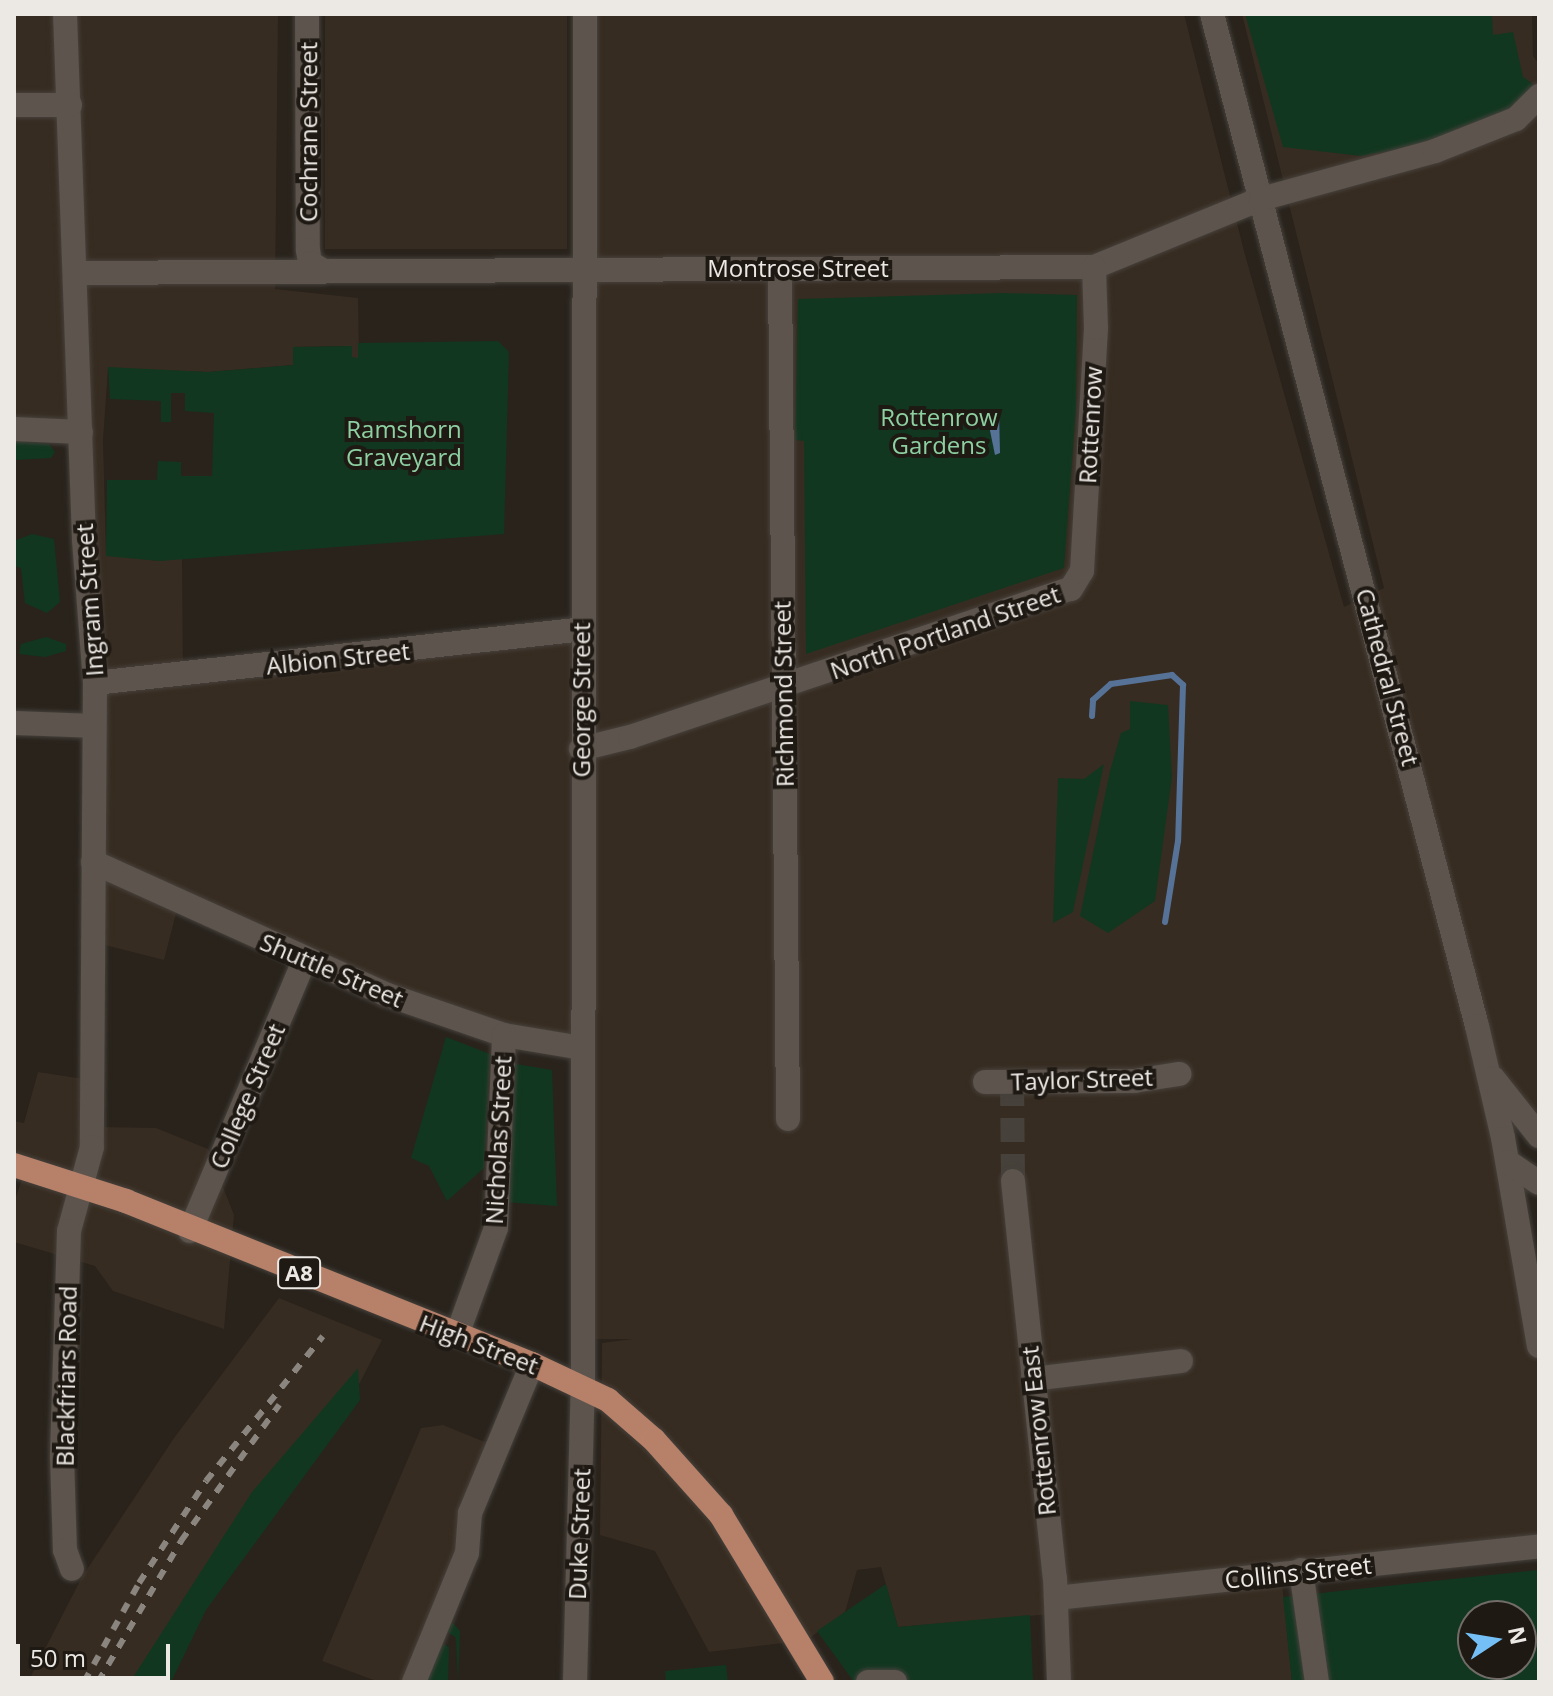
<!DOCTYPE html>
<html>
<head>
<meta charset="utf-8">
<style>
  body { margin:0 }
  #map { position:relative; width:1553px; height:1696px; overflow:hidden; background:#29231c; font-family:"Open Sans",sans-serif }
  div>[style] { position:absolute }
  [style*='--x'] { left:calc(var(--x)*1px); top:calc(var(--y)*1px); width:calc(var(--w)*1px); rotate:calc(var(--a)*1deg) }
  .built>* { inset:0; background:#372c21; transform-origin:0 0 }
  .green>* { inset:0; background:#123720 }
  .water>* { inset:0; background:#577297 }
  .stream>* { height:6px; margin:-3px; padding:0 3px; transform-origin:3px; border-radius:3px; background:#577297 }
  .minor-tunnel>* { height:24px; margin-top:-12px; transform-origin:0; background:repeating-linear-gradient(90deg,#46413a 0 24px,transparent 0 36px) }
  .roads { filter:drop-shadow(0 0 2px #46413c) drop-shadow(0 0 2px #46413c) }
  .minor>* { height:24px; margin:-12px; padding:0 12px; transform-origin:12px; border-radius:12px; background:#5c544d }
  .major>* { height:24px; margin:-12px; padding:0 12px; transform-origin:12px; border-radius:12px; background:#b78169 }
  .rail>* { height:6px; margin-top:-3px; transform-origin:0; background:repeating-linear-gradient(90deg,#8a857f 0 10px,transparent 0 20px) }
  span { translate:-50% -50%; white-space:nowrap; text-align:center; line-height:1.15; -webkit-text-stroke:8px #1f1913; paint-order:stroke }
  .shield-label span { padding:2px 6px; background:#1f1913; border:2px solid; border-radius:6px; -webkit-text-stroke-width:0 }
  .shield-label { font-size:22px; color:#ece8e4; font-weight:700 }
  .street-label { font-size:24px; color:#ece8e4 }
  .park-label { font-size:24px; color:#8dd0a2 }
  .frame { position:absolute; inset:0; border:16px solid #ece8e4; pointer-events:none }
  .north { position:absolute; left:1457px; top:1600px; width:80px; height:80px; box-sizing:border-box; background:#1f1913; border:2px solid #716c67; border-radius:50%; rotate:78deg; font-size:22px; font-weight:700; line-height:32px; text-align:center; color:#ece8e4 }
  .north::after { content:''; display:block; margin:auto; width:28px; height:36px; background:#74c0f6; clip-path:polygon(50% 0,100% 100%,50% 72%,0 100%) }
  .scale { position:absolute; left:16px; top:1644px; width:154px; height:36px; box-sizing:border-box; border:4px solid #ece8e4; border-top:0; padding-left:10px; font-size:24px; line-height:28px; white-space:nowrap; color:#ece8e4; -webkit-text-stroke:6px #1f1913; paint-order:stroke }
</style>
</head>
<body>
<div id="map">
  <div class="built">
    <i style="clip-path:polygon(14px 14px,278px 14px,275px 289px,358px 298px,359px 358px,352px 358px,352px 346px,293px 347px,293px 365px,208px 372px,108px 368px,103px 440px,106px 555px,160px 561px,182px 557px,183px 675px,581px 628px,583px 14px,1184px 14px,1244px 251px,1344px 607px,1384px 588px,1242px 14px,1532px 14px,1533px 56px,1539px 64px,1539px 1119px,1485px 1058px,1539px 1346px,1539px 1546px,1281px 1573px,1292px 1682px,1065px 1682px,1052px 1614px,898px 1627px,881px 1567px,857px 1570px,845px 1612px,807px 1640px,709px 1652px,655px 1551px,600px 1535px,602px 1343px,633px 1339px,583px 1339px,582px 1048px,504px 1035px,179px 902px,164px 960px,93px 942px,81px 432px,14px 429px)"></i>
    <i style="left:325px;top:14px;width:242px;height:235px"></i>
    <i style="clip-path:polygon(38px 1072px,97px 1081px,98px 1127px,156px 1128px,208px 1149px,234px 1215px,224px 1329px,113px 1291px,95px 1266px,14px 1242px,14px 1203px,26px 1167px,14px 1163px,14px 1121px,24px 1123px)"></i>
    <i style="clip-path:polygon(279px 1298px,382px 1340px,355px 1392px,142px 1682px,28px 1682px,82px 1577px,174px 1438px)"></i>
    <i style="clip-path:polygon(443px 1425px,490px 1444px,462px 1549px,408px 1682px,379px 1682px,322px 1661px,421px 1428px)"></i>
  </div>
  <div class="green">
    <i style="clip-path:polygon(1245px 14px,1492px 14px,1493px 35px,1513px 32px,1523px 77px,1533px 84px,1519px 109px,1433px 143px,1361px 156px,1283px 147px)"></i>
    <i style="clip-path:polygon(1003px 293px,1077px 295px,1076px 409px,1064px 568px,806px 654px,804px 441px,795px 440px,798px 299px)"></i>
    <i style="clip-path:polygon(498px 341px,509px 352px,504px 534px,160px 561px,106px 556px,107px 480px,157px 480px,158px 461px,181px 462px,181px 476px,212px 476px,214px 413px,185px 411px,185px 393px,171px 393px,171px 422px,161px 422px,161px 401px,110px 399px,108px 367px,208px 372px,293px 365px,293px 347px,352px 346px,352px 357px,358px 358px,358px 343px)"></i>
    <i style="clip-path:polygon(14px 441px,49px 444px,55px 452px,51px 458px,14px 460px)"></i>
    <i style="clip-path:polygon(32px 534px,54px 539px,60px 602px,47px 613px,25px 603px,21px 568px,14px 566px,14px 541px)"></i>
    <i style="clip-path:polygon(46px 637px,66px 644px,66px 651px,45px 657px,19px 654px,21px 644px)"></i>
    <i style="clip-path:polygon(1130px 701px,1168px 705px,1172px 777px,1155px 901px,1108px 933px,1080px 916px,1110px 771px,1121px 733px,1130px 729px)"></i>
    <i style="clip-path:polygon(1104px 764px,1073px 912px,1053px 923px,1058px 778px,1084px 779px)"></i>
    <i style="clip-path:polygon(446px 1037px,490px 1054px,484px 1168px,447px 1201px,429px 1166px,411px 1158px)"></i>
    <i style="clip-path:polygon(510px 1063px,552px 1070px,557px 1206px,505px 1202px)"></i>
    <i style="clip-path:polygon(358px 1368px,360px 1400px,206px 1610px,171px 1682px,130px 1682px,252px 1492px)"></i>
    <i style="clip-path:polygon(evenodd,1537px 1570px,1539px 1682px,1292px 1682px,1283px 1597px,1537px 1570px,1473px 1616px,1521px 1616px,1521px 1664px,1473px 1664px,1473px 1616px)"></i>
    <i style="clip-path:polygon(886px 1584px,898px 1627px,1030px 1615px,1033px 1682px,854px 1682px,817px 1631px)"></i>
    <i style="clip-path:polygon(452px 1622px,460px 1631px,458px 1682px,456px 1638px,444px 1629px)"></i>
    <i style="clip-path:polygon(439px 1641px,449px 1647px,448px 1682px,426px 1682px)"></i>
    <i style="clip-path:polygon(726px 1665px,728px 1682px,666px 1682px,665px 1671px)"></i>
  </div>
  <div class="water">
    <i style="clip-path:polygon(986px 411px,999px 411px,1000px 453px,995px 455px)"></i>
  </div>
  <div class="stream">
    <i style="--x:1092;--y:716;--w:16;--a:-86"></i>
    <i style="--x:1093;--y:700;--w:24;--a:-42"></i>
    <i style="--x:1111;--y:684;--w:62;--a:-8.4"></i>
    <i style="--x:1172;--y:675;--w:15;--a:42"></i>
    <i style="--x:1183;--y:685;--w:156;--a:91.8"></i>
    <i style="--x:1178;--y:841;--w:82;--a:99.1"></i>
  </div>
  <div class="minor-tunnel">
    <i style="--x:1012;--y:1082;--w:99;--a:89.4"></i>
  </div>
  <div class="roads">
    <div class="minor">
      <i style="--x:65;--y:14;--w:526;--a:87.93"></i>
      <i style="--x:84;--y:540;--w:143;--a:85.6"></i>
      <i style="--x:95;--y:683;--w:464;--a:90.4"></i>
      <i style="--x:92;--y:1147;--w:87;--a:105.3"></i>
      <i style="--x:69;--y:1231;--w:226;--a:91.8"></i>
      <i style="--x:62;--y:1457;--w:93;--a:88.2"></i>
      <i style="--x:65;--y:1550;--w:20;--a:70"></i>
      <i style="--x:307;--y:14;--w:236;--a:89.8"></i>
      <i style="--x:308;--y:250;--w:13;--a:81"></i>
      <i style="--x:310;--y:263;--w:14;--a:30"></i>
      <i style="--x:1212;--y:14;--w:1046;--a:75.33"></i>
      <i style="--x:1477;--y:1026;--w:115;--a:76.9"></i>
      <i style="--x:1503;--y:1138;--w:211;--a:80.2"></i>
      <i style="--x:14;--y:105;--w:56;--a:0"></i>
      <i style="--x:780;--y:269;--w:850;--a:89.46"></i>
      <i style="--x:75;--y:273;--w:1019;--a:-0.34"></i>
      <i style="--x:1094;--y:267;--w:180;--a:-22.2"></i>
      <i style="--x:1261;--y:199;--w:180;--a:-15.4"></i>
      <i style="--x:1435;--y:151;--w:87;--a:-21.6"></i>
      <i style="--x:1516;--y:119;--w:33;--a:-45"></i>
      <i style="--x:14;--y:429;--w:67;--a:2.6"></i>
      <i style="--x:95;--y:683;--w:489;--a:-6.3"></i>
      <i style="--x:14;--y:723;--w:80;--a:2.1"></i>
      <i style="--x:581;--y:749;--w:50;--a:-13.8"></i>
      <i style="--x:630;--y:737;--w:465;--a:-18.6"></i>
      <i style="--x:1071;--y:589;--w:21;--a:-59"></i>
      <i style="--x:1082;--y:571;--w:243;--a:-86.7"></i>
      <i style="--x:1096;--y:328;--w:61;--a:-91.9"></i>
      <i style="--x:93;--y:862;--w:320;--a:24.3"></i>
      <i style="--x:385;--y:994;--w:126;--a:19"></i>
      <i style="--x:504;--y:1035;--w:79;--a:9.5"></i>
      <i style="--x:1493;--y:1078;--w:74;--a:51.6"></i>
      <i style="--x:985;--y:1082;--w:149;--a:-0.4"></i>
      <i style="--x:1134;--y:1081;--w:46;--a:-8.8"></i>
      <i style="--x:1508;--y:1162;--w:37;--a:34"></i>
      <i style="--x:1013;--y:1181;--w:399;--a:84"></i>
      <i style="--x:1055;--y:1578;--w:104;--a:87.8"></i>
      <i style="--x:190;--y:1231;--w:293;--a:-67.1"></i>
      <i style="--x:457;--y:1335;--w:114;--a:-70"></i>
      <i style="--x:496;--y:1228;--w:193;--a:-87.6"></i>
      <i style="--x:1033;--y:1379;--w:149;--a:-6.9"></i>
      <i style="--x:1301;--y:1570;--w:113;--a:81.9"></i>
      <i style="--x:1056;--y:1598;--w:486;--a:-6.1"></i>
      <i style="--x:414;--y:1682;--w:139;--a:-67.7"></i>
      <i style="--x:467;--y:1553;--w:40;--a:-85.7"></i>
      <i style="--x:470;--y:1513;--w:161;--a:-67.4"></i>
      <i style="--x:575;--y:1682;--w:296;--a:-88.5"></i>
      <i style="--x:583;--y:1386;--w:1372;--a:-89.92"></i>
      <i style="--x:868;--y:1682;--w:27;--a:0"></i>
    </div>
    <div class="major">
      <i style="--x:14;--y:1165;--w:118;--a:17.8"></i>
      <i style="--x:126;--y:1201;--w:437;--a:21.9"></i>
      <i style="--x:532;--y:1364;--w:84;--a:25.3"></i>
      <i style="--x:608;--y:1400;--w:61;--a:41"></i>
      <i style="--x:654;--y:1440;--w:101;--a:48.2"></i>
      <i style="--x:721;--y:1515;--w:195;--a:58.8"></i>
    </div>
  </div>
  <div class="rail">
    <i style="--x:84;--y:1682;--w:113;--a:-60.9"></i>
    <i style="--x:139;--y:1583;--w:122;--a:-56.7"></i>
    <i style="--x:206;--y:1481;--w:186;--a:-51.1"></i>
    <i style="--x:98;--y:1682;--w:164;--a:-59.5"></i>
    <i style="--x:181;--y:1541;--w:168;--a:-54.2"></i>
  </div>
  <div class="shield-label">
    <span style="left:299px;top:1273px">A8</span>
  </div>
  <div class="street-label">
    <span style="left:308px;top:132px;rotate:-90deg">Cochrane Street</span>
    <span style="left:798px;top:268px">Montrose Street</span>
    <span style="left:1090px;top:425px;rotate:-87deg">Rottenrow</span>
    <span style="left:89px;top:600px;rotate:-94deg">Ingram Street</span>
    <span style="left:945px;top:632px;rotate:-19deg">North Portland Street</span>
    <span style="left:338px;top:658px;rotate:-6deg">Albion Street</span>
    <span style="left:1388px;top:677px;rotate:75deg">Cathedral Street</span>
    <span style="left:783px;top:694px;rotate:-91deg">Richmond Street</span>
    <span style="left:581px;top:700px;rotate:-90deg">George Street</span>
    <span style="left:332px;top:970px;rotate:23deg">Shuttle Street</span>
    <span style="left:1082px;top:1079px;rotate:-2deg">Taylor Street</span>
    <span style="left:247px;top:1096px;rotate:-67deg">College Street</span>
    <span style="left:498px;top:1140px;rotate:-87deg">Nicholas Street</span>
    <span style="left:479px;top:1344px;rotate:21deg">High Street</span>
    <span style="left:66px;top:1376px;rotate:-89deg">Blackfriars Road</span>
    <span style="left:1038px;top:1431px;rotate:-96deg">Rottenrow East</span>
    <span style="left:579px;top:1534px;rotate:-88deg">Duke Street</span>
    <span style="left:1298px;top:1572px;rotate:-6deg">Collins Street</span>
  </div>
  <div class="park-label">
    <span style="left:939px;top:431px">Rottenrow<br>Gardens</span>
    <span style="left:404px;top:443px">Ramshorn<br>Graveyard</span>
  </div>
  <div class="frame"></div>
  <div class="north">N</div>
  <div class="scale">50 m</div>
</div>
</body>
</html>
